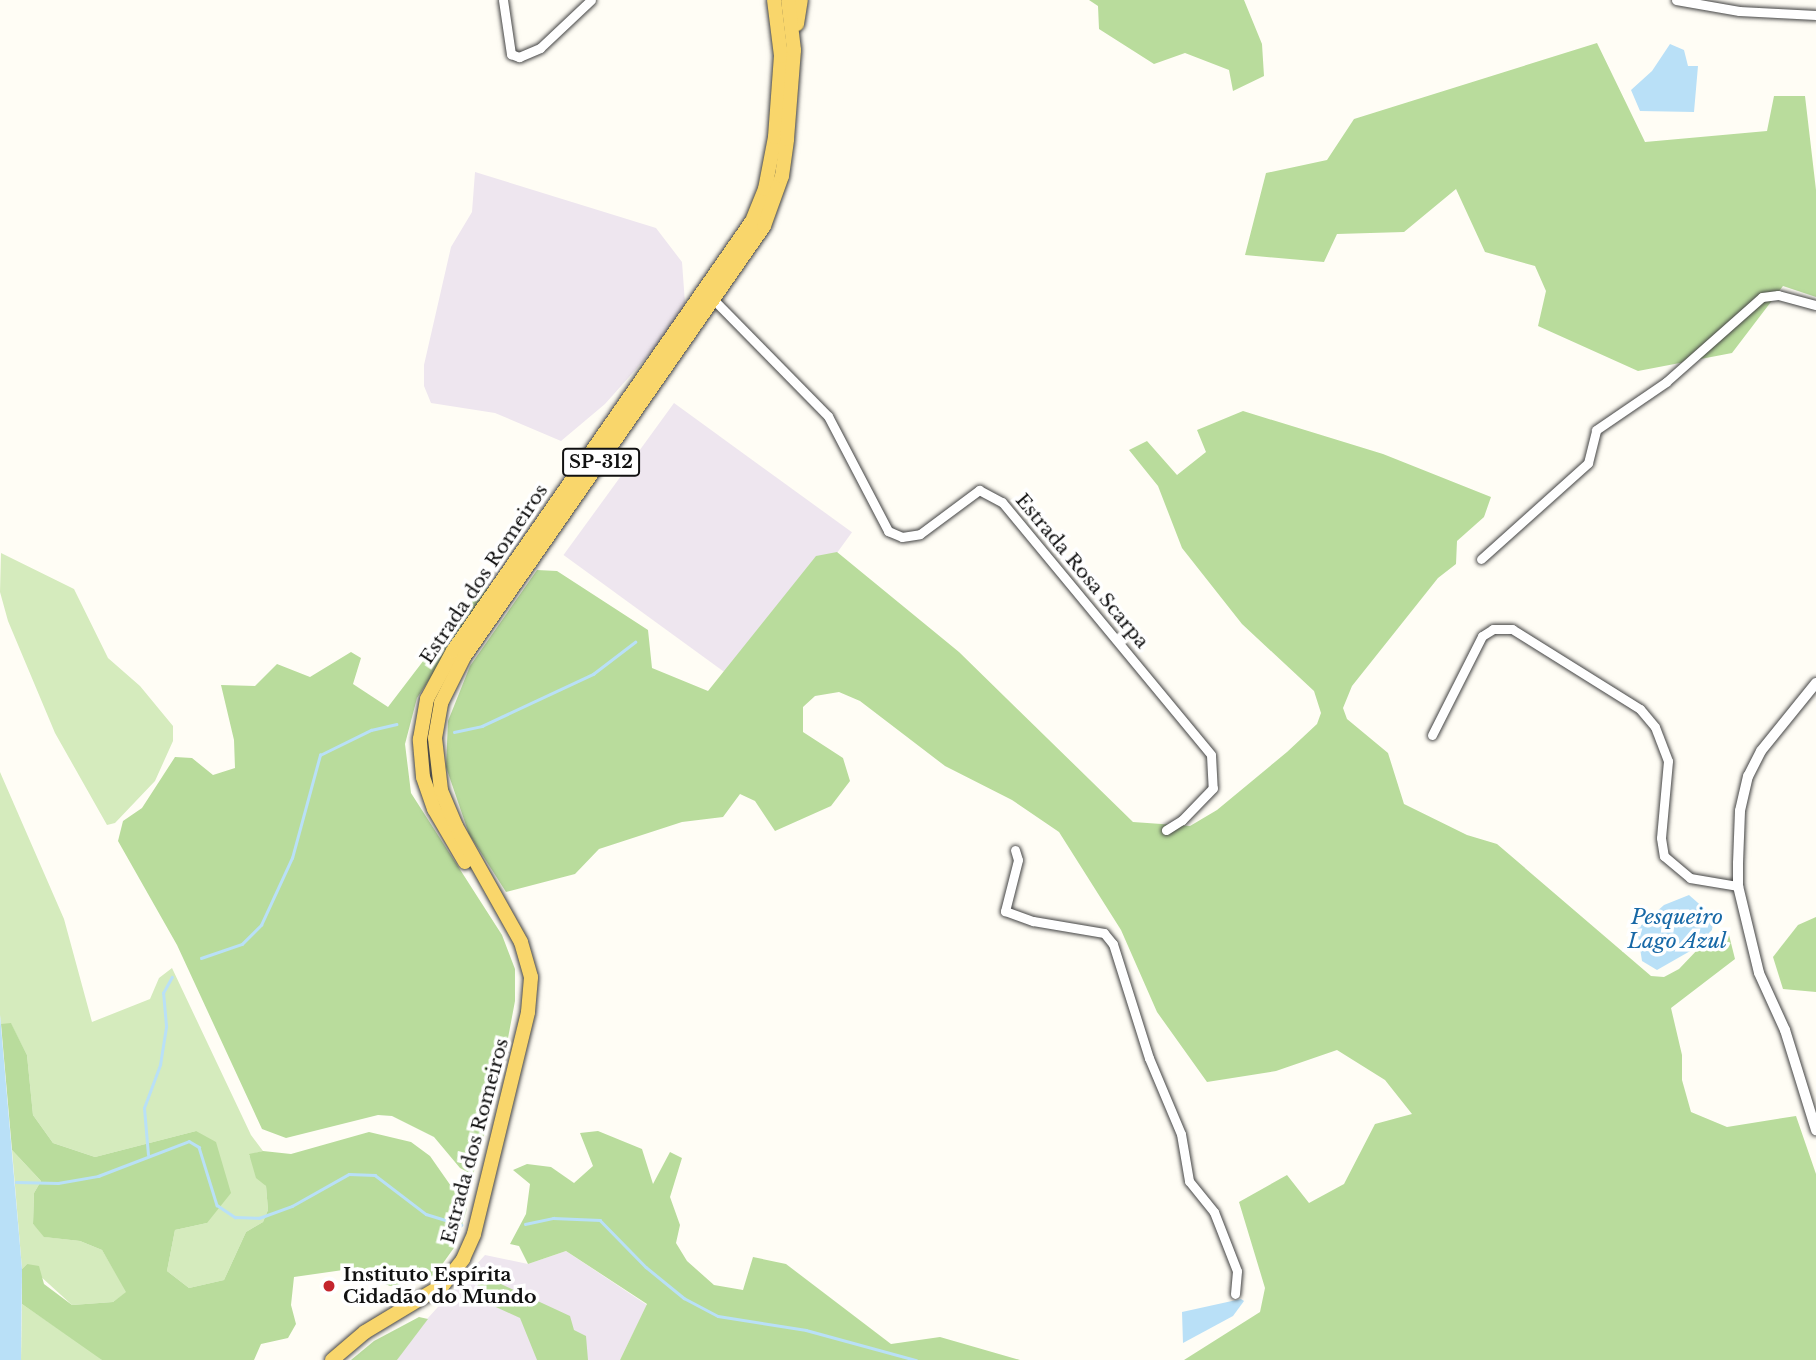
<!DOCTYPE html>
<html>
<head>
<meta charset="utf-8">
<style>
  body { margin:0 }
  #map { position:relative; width:1816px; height:1360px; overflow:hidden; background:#fffdf5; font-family:"Libre Baskerville",serif }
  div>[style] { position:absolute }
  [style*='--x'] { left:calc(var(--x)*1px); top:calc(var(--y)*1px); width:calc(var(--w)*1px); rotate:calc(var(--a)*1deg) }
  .industrial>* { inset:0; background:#eee6ef; transform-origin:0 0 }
  .green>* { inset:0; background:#d5ebbd }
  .forest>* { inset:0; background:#b9dc9c }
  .water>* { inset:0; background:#b9e0f7 }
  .stream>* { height:2.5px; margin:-1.25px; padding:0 1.25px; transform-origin:1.25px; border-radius:1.25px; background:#b9e0f7 }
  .roads { filter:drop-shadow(0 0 2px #444) drop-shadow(0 0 2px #444) }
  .minor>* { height:9px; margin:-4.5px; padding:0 4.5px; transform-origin:4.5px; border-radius:4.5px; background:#fff }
  .tertiary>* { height:10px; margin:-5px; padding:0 5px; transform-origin:5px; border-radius:5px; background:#fff }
  .primary>* { height:14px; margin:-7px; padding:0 7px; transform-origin:7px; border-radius:7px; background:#f9d66b }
  .dots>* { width:19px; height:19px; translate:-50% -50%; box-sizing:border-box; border:4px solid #fff; border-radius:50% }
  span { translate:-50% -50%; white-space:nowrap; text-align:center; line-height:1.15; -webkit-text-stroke:7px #fff; paint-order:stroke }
  .shield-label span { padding:2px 5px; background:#fff; border:2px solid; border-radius:5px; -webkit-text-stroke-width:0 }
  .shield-label { font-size:18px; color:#111; font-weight:700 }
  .street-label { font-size:19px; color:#111 }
  .poi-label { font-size:19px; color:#111; font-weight:700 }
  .left { translate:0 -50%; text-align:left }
  .water-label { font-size:21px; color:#1768a6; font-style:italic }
</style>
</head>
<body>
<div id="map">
  <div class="industrial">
    <i style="clip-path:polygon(475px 172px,656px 228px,682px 262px,685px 303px,678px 322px,605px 404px,561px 441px,495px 413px,431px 403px,424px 386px,424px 365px,451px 247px,472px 212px)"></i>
    <i style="left:674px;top:403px;width:220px;height:188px;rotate:36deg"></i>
    <i style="clip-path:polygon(566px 1251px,647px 1305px,620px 1360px,397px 1360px,409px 1339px,485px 1255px,528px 1264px)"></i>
  </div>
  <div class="green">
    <i style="clip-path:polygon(1px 553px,74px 589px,108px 658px,140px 686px,173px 726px,173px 741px,155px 781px,115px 823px,107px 825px,55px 733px,8px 621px,0 592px)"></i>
    <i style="clip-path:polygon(0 772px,64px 919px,92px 1022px,150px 999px,159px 978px,172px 968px,251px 1135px,263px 1151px,249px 1155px,266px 1186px,268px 1210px,263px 1222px,246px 1232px,224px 1280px,189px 1288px,167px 1271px,175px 1230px,207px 1223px,196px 1131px,95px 1157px,53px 1143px,33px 1115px,27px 1055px,11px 1024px,1px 1024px,0 1015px)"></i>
    <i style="clip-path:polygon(12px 1150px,41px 1181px,34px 1193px,33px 1224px,45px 1237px,80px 1241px,102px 1250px,127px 1292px,113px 1302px,72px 1305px,27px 1264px,22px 1269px)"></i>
    <i style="clip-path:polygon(22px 1304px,101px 1358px,102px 1360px,21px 1360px)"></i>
  </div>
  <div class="forest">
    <i style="clip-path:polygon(1089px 0,1244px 0,1262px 44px,1264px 76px,1233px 91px,1229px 70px,1185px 53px,1154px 64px,1099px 29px,1098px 6px)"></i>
    <i style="clip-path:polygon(1597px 43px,1645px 142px,1767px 131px,1774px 96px,1805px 96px,1816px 190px,1816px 297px,1783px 286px,1732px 353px,1638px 371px,1538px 326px,1546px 291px,1535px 266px,1485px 252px,1456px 189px,1404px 232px,1337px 234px,1324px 262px,1245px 255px,1266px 173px,1327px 160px,1354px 119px)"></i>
    <i style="clip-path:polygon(1243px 411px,1383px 454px,1491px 497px,1484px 517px,1457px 541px,1456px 564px,1438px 578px,1352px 686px,1343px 708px,1347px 719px,1388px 753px,1404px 804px,1467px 835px,1497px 844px,1651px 976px,1664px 977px,1679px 969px,1700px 947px,1729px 935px,1735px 959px,1671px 1008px,1682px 1055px,1682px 1080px,1691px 1112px,1727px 1127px,1796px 1116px,1816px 1174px,1816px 1360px,1184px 1360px,1260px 1312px,1265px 1288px,1239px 1202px,1287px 1175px,1309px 1203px,1344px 1184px,1375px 1124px,1412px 1114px,1385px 1080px,1337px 1050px,1276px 1071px,1207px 1082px,1157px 1012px,1121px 930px,1059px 832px,1012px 800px,945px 766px,860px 701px,839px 692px,815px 696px,803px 707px,803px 732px,843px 758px,850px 781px,831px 806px,775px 831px,755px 801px,740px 794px,723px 817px,682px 822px,599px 849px,575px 874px,506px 892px,469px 834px,446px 767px,448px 721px,470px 666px,537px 570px,557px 571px,648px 630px,652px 668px,708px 691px,816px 556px,837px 552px,959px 652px,1133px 822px,1190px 826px,1217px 810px,1287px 752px,1317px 724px,1321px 713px,1314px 691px,1242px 624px,1182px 548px,1158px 486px,1129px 450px,1147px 441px,1177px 475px,1206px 452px,1197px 430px)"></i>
    <i style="clip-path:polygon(482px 584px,489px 589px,417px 698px,405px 744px,411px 793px,502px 935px,515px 969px,515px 1001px,502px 1070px,473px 1175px,460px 1168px,434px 1137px,392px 1116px,378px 1115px,286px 1138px,262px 1129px,177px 945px,118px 841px,123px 821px,142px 808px,175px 757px,192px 758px,213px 775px,235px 768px,234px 740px,221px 685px,255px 686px,277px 664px,310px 677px,351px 652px,361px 658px,353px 684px,388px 707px)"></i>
    <i style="clip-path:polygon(1816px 917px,1816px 992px,1783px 989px,1773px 957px,1798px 925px)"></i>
    <i style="clip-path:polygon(11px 1023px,27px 1055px,33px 1115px,53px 1143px,95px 1157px,196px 1131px,216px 1142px,231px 1193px,207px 1223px,175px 1230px,167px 1271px,189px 1288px,224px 1280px,246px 1232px,263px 1222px,268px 1210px,266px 1186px,256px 1178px,249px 1154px,263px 1151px,291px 1154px,369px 1132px,411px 1142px,430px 1156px,467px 1209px,456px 1245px,436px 1273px,423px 1282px,390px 1286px,350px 1269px,294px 1277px,291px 1305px,296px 1324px,288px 1338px,261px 1344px,254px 1360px,102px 1360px,22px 1304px,22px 1269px,27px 1264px,39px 1266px,44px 1284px,72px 1305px,113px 1302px,126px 1292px,102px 1250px,80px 1241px,44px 1237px,33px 1224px,34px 1193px,41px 1181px,12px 1150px,1px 1024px)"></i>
    <i style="clip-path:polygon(598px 1131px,642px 1149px,653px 1184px,670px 1152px,682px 1158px,670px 1197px,680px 1225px,676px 1243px,687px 1261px,714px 1285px,743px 1290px,753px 1257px,786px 1264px,891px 1344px,940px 1337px,1020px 1360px,620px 1360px,647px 1304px,566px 1251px,528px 1264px,519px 1246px,510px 1244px,526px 1214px,530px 1184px,513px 1170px,527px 1164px,551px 1167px,574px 1183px,593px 1166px,580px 1133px)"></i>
    <i style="clip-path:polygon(490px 1279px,570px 1316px,574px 1330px,586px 1336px,588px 1360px,537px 1360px,520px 1318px,474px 1297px,478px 1284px)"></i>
    <i style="clip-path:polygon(419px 1317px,428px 1319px,397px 1360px,351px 1360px,374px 1341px)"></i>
  </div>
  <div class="water">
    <i style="clip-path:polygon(1670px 44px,1684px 50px,1688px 66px,1698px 66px,1694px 112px,1640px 111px,1631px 90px,1652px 71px)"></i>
    <i style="clip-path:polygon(1689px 895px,1714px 917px,1712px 930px,1692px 950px,1657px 970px,1642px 961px,1637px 929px,1664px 905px)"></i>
    <i style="clip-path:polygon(0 1015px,22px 1269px,21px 1360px,0 1360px)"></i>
    <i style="clip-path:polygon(1241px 1299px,1244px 1301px,1233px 1316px,1183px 1343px,1182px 1312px)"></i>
  </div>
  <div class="stream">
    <i style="--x:454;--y:732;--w:29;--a:-12"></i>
    <i style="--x:482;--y:726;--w:123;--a:-25.1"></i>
    <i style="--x:593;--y:674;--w:53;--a:-37.3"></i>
    <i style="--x:201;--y:958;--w:43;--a:-18.9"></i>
    <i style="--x:242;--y:944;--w:27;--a:-45"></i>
    <i style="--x:261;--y:925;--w:74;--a:-65.2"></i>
    <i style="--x:292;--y:858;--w:107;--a:-74.8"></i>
    <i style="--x:320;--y:755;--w:57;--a:-26.1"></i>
    <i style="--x:371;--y:730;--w:26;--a:-13"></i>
    <i style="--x:148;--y:1155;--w:47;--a:-94.9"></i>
    <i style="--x:144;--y:1108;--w:46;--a:-69.6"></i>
    <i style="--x:160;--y:1065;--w:39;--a:-81"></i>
    <i style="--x:166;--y:1026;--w:33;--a:-95"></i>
    <i style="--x:163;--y:993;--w:18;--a:-61"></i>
    <i style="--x:16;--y:1182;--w:42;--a:1.4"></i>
    <i style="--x:58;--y:1183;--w:41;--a:-9.9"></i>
    <i style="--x:98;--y:1176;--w:97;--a:-21"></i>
    <i style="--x:189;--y:1141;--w:12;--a:31"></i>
    <i style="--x:199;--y:1147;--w:61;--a:72.8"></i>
    <i style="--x:217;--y:1205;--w:22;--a:34"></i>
    <i style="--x:235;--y:1217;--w:24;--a:2"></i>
    <i style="--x:259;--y:1218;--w:35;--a:-20"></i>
    <i style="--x:292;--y:1206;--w:65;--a:-29.3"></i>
    <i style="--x:349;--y:1174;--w:26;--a:2"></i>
    <i style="--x:375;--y:1175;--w:64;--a:37.4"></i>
    <i style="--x:426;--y:1214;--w:37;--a:17"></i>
    <i style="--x:525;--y:1224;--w:29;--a:-12"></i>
    <i style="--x:553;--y:1218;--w:47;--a:2.4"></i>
    <i style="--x:600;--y:1220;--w:66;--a:45.6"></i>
    <i style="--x:646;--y:1267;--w:49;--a:39.2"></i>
    <i style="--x:684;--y:1298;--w:38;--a:28"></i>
    <i style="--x:718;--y:1316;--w:89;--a:9"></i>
    <i style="--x:806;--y:1330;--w:114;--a:15.3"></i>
  </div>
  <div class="roads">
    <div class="minor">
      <i style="--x:503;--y:0;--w:55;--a:81.6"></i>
      <i style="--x:511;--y:54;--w:9;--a:21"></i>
      <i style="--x:519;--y:57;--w:23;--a:-23"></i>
      <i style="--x:540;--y:48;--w:70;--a:-43.3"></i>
      <i style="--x:1676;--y:0;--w:64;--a:9.9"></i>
      <i style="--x:1739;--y:11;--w:77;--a:3"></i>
      <i style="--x:715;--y:301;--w:161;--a:45.5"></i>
      <i style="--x:828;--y:416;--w:130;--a:62.4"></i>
      <i style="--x:888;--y:531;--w:15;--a:23"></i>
      <i style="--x:902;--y:537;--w:18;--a:-9"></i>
      <i style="--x:920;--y:534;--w:74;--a:-36.7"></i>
      <i style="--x:979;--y:490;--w:26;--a:28"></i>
      <i style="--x:1002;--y:502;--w:328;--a:50.4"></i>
      <i style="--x:1211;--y:755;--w:33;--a:87"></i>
      <i style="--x:1213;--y:788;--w:45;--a:134.1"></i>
      <i style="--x:1182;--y:820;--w:19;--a:148"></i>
      <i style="--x:1481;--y:559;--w:144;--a:-41.9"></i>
      <i style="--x:1588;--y:463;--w:34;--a:-76"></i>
      <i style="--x:1596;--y:430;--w:85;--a:-34.4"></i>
      <i style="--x:1666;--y:382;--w:128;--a:-41.5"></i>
      <i style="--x:1762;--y:297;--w:16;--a:-7"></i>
      <i style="--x:1778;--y:295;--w:39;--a:15"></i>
      <i style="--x:1432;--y:735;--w:111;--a:-63.2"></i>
      <i style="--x:1482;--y:636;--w:13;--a:-32"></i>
      <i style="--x:1493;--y:629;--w:19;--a:0"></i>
      <i style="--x:1512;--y:629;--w:151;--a:32"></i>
      <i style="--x:1640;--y:709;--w:23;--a:50"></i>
      <i style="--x:1655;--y:727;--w:36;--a:69"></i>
      <i style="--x:1668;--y:761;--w:77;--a:95.2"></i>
      <i style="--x:1661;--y:838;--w:18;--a:81"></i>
      <i style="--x:1664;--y:856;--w:34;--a:40"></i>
      <i style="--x:1690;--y:878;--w:49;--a:9.5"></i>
      <i style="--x:1015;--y:850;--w:10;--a:73"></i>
      <i style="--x:1018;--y:860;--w:53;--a:104.3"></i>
      <i style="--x:1005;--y:911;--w:30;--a:20"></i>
      <i style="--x:1033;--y:921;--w:72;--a:9.6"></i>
      <i style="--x:1104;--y:933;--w:14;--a:51"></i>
      <i style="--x:1113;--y:944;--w:120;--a:72.5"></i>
      <i style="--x:1149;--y:1058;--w:82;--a:67.2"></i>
      <i style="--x:1181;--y:1134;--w:48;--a:80.3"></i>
      <i style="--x:1189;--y:1181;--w:40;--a:51"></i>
      <i style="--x:1214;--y:1212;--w:63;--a:68.7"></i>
      <i style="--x:1237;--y:1271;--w:23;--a:95"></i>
    </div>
    <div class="tertiary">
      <i style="--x:1816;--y:683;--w:87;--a:129"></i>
      <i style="--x:1761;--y:751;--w:28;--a:117"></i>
      <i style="--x:1748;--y:776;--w:36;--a:103"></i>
      <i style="--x:1740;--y:811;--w:52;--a:92.2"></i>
      <i style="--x:1738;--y:863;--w:23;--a:90"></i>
      <i style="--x:1738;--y:886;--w:89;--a:76.4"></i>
      <i style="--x:1759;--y:973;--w:63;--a:65.5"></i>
      <i style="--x:1785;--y:1030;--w:105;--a:72.8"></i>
    </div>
    <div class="primary">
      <i style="--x:797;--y:24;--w:24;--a:-81"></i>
      <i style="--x:465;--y:862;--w:61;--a:-120.3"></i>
      <i style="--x:434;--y:809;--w:34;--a:-109"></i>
      <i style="--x:423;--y:777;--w:38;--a:-95"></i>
      <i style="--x:420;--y:739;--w:41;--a:-80.1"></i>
      <i style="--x:427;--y:699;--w:55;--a:-61.6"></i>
      <i style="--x:453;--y:651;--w:524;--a:-55.19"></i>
      <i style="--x:752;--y:221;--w:35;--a:-68"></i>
      <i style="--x:765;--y:189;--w:53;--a:-79.1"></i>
      <i style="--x:775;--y:137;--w:81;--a:-85.8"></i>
      <i style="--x:781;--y:56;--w:56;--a:-97.1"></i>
      <i style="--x:332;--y:1360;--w:43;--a:-40.3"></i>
      <i style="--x:365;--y:1332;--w:91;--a:-31.1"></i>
      <i style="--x:443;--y:1285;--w:33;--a:-52"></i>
      <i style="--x:463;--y:1259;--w:27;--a:-66"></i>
      <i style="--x:474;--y:1234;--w:228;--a:-76.3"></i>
      <i style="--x:528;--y:1012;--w:35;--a:-85"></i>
      <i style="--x:531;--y:977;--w:36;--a:-106"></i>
      <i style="--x:521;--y:942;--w:133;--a:-119.3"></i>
      <i style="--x:456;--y:826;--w:39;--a:-113"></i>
      <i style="--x:441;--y:790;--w:52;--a:-96.6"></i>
      <i style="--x:435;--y:738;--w:36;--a:-80"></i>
      <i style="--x:441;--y:703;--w:51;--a:-63.4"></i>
      <i style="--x:464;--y:657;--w:525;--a:-55.16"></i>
      <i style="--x:764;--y:226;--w:53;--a:-70.2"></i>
      <i style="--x:782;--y:176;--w:37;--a:-82"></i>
      <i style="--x:787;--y:139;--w:89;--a:-85.5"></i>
      <i style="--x:794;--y:50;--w:50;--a:-96.8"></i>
    </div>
  </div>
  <div class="dots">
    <i style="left:329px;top:1286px;background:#c4262e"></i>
  </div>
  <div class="shield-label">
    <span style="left:601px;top:462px">SP-312</span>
  </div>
  <div class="street-label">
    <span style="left:1082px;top:571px;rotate:50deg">Estrada Rosa Scarpa</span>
    <span style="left:484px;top:574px;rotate:-56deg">Estrada dos Romeiros</span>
    <span style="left:475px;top:1141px;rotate:-75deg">Estrada dos Romeiros</span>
  </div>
  <div class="poi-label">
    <span class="left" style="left:343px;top:1286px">Instituto Espírita<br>Cidadão do Mundo</span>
  </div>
  <div class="water-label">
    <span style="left:1677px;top:929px">Pesqueiro<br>Lago Azul</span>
  </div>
</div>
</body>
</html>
